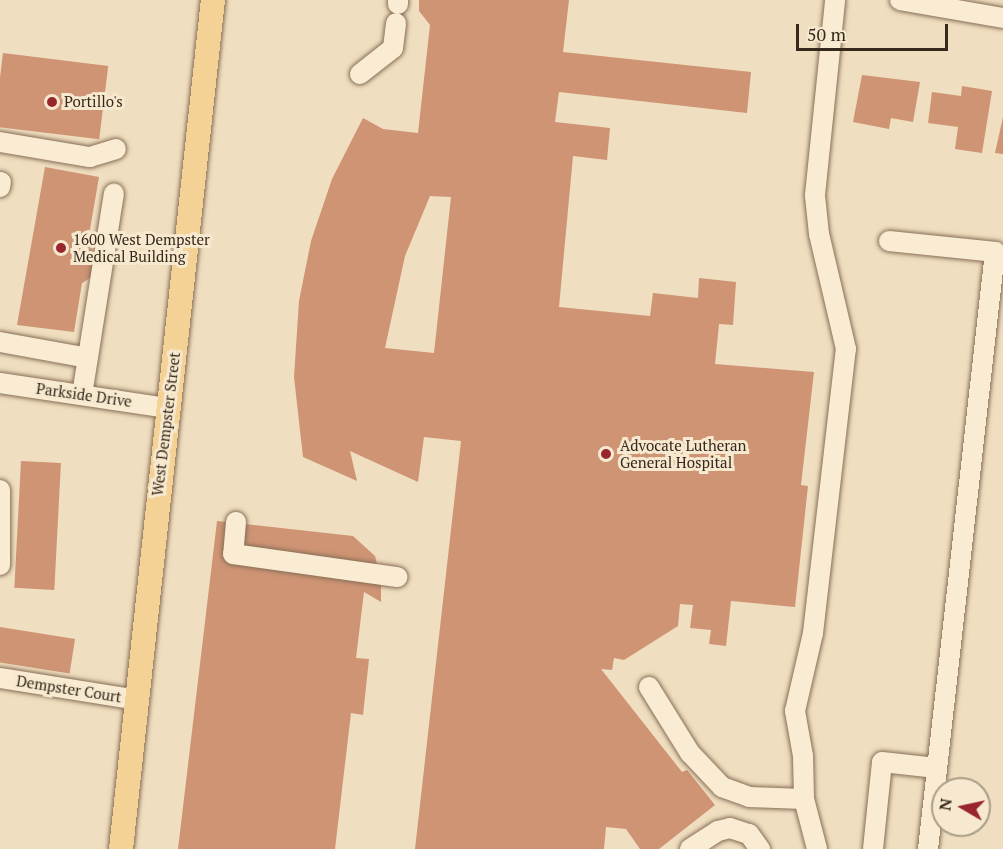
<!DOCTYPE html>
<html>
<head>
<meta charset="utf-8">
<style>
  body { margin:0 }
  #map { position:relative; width:1003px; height:849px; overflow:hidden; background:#efdebf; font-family:"PT Serif",serif }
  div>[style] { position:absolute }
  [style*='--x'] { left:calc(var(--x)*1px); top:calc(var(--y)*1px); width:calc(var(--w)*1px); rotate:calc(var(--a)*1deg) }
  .building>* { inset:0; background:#ce9474; transform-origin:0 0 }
  .roads { filter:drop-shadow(0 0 2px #886e57) drop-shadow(0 0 2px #886e57) }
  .minor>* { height:20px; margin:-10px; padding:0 10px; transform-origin:10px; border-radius:10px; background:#faecd3 }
  .major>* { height:24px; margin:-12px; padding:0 12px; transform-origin:12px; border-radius:12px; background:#f4d195 }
  .dots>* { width:16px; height:16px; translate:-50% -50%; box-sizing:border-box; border:3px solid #f6e9cf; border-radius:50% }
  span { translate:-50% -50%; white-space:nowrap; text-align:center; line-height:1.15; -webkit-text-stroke:6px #f6e9cf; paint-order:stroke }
  .poi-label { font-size:15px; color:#37281c }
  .left { translate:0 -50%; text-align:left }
  .street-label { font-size:15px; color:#37281c }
  .north { position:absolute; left:931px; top:777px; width:60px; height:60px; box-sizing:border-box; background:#f6e9cf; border:2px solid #aa9c87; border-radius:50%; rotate:279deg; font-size:16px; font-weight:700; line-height:24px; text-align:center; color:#37281c }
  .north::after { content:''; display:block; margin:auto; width:21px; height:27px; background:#99262d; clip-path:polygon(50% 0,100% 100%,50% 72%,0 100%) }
  .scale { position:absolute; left:796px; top:24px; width:152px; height:27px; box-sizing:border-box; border:3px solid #37281c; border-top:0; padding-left:8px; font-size:18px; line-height:21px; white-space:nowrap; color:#37281c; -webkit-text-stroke:4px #f6e9cf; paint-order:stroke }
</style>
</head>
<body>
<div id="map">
  <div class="building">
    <i style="clip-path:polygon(evenodd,419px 0,569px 0,563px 52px,751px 72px,747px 113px,559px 92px,555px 122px,610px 128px,607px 160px,573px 156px,559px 307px,650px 316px,653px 293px,698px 298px,699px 278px,736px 282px,733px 325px,719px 324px,715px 364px,814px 372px,801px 485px,808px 486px,795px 607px,731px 601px,726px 646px,709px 644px,711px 630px,690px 628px,693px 605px,680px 604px,678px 626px,624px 660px,614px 658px,612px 670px,601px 669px,682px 772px,687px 770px,715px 805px,659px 849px,640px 849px,626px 829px,606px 827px,604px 849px,415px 849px,461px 441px,424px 437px,418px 482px,350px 451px,357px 481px,303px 457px,294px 377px,299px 301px,311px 241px,332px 179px,363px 118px,383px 129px,418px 133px,430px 25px,419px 11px,419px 0,430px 196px,451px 197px,434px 353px,385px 348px,405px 256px,430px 196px)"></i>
    <i style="left:3px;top:53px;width:106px;height:74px;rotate:7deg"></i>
    <i style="clip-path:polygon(862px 75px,920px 82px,913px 122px,891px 118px,889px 129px,853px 122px)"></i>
    <i style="clip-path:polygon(962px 86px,992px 91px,982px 153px,955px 149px,958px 127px,928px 123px,932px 92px,961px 96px)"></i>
    <i style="clip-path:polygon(1003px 117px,1003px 154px,995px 153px)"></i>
    <i style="clip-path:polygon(45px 167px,99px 177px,88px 241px,95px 256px,93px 276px,82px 283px,74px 332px,17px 325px)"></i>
    <i style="left:21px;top:461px;width:40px;height:127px;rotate:3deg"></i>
    <i style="clip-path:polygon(217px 521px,353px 536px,375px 556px,381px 580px,381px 602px,364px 592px,356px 658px,369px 659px,363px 715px,351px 713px,335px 849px,178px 849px)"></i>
    <i style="left:0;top:627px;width:76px;height:35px;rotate:9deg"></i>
  </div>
  <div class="roads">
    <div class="minor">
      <i style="--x:398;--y:0;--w:4;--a:90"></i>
      <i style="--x:900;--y:0;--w:105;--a:9.9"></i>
      <i style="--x:360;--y:74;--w:42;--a:-38.2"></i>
      <i style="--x:393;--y:48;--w:25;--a:-83"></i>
      <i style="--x:0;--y:142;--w:91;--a:9.5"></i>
      <i style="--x:90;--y:157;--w:27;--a:-17"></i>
      <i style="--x:0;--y:187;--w:5;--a:-79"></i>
      <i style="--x:889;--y:241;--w:107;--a:5.9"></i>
      <i style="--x:995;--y:252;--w:601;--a:96.4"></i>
      <i style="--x:0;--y:342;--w:89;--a:10.3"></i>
      <i style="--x:0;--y:383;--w:170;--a:8.5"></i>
      <i style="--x:82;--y:395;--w:204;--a:-81"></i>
      <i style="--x:0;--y:490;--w:75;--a:90"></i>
      <i style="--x:236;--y:522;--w:32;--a:95"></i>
      <i style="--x:233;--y:554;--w:166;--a:8"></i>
      <i style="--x:0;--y:678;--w:140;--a:9.1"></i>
      <i style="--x:649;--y:687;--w:78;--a:58.2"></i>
      <i style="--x:690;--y:753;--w:47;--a:46.7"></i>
      <i style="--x:722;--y:787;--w:29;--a:20"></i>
      <i style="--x:749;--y:797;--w:55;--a:2.1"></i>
      <i style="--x:804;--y:799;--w:43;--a:-91.3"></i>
      <i style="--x:803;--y:756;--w:46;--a:-100.1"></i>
      <i style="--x:795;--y:711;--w:80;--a:-77"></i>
      <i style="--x:813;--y:633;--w:286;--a:-83.4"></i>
      <i style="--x:846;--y:349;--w:118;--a:-103.2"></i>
      <i style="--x:819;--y:234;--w:39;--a:-96"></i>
      <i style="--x:815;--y:195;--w:196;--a:-84.1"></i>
      <i style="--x:804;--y:799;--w:52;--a:75.4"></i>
      <i style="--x:690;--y:849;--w:33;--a:-33"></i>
      <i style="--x:718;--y:831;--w:12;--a:-14"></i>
      <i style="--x:730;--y:828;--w:20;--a:18"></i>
      <i style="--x:749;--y:834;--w:19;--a:54"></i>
      <i style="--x:873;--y:849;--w:87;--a:-84.1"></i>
      <i style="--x:882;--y:762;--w:55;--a:6.2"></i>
    </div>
    <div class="major">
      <i style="--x:121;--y:849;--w:854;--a:-83.82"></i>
    </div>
  </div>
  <div class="dots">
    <i style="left:52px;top:102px;background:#99262d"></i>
    <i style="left:61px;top:248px;background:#99262d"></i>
    <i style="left:606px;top:454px;background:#99262d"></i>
  </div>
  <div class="poi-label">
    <span class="left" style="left:64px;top:102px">Portillo's</span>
    <span class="left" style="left:73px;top:248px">1600 West Dempster<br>Medical Building</span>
    <span class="left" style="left:620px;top:454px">Advocate Lutheran<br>General Hospital</span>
  </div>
  <div class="street-label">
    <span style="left:84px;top:395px;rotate:8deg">Parkside Drive</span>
    <span style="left:166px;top:424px;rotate:-83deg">West Dempster Street</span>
    <span style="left:69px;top:689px;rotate:9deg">Dempster Court</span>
  </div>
  <div class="north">N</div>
  <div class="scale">50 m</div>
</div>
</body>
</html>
